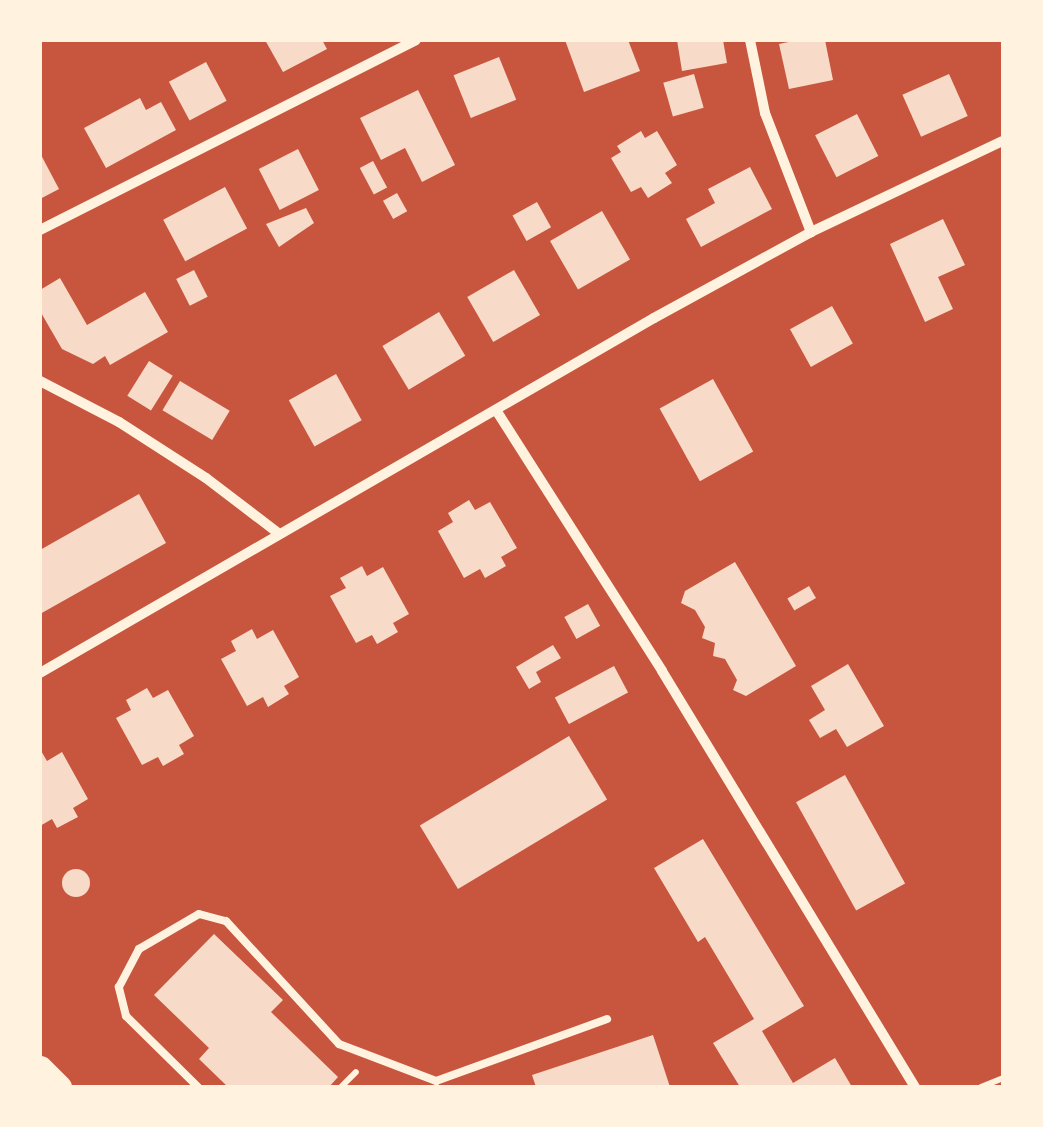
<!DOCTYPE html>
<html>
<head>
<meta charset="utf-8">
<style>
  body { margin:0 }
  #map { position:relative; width:1043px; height:1127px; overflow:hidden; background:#c8553d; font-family:"Nunito Sans",sans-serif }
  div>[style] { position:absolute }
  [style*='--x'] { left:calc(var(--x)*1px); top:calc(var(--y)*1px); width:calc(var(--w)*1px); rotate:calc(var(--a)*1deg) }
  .building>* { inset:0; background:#f7dbc8; transform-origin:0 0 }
  .round { border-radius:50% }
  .path>* { height:6px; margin:-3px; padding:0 3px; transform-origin:3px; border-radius:3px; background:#fff3e0 }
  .service>* { height:8px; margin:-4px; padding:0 4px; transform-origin:4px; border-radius:4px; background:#fff3e0 }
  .minor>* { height:10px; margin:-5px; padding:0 5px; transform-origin:5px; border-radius:5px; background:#fff3e0 }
  .primary>* { height:25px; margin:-12.5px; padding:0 12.5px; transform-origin:12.5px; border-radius:12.5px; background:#fff3e0 }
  span { translate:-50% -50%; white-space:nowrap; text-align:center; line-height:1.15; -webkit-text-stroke:9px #fff3e0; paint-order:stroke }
  .frame { position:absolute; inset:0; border:42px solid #fff3e0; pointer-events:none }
</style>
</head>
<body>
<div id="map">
  <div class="building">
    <i style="clip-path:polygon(265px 40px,322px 40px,327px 49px,283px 72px)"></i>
    <i style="clip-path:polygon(565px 40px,628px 40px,640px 71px,584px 92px)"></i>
    <i style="clip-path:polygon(677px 40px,723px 40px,727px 63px,682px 71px)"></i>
    <i style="clip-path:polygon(798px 40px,825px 40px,833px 80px,789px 89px,779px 44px)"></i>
    <i style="left:499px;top:57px;width:46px;height:49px;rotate:68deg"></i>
    <i style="left:206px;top:62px;width:44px;height:42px;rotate:62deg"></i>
    <i style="left:694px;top:74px;width:35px;height:32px;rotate:74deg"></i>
    <i style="left:949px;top:74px;width:46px;height:51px;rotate:66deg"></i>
    <i style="clip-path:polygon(418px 90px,455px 165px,422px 182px,405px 148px,381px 160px,360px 118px)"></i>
    <i style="clip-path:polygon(140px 98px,146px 110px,161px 102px,176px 130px,106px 168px,84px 128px)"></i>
    <i style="left:857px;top:114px;width:47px;height:47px;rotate:63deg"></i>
    <i style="clip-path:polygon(641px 131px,645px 138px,657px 131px,677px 165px,665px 173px,672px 183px,648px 198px,641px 187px,631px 192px,611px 158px,621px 152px,617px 146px)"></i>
    <i style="left:298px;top:149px;width:46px;height:44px;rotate:63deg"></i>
    <i style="clip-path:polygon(40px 153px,59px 189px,40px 199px)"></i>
    <i style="left:373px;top:161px;width:30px;height:15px;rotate:62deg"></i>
    <i style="clip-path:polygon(750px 167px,772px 209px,701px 247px,686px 219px,715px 203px,708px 189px)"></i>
    <i style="left:225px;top:187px;width:47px;height:70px;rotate:62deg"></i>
    <i style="left:397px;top:193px;width:21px;height:16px;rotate:61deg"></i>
    <i style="left:537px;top:202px;width:29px;height:28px;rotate:61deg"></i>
    <i style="clip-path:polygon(306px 208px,314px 223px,279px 247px,266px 224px)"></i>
    <i style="left:602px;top:211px;width:56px;height:60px;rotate:60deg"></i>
    <i style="clip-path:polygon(943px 219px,965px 265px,938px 277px,953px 309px,925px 322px,890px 244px)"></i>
    <i style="left:194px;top:270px;width:30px;height:20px;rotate:63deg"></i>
    <i style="left:514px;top:270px;width:52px;height:54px;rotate:60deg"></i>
    <i style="clip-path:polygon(60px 278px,87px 325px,145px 292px,168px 332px,110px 365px,105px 356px,93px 364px,62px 349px,40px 311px,40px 290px)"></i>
    <i style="left:832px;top:306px;width:43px;height:48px;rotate:61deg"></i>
    <i style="left:439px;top:312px;width:51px;height:66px;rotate:59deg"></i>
    <i style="left:149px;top:361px;width:28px;height:41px;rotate:32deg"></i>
    <i style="left:336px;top:374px;width:53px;height:54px;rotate:61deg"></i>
    <i style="left:713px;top:379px;width:83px;height:61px;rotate:61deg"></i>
    <i style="left:180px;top:381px;width:58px;height:34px;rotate:31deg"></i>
    <i style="clip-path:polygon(139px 494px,166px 543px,40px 614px,40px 550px)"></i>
    <i style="clip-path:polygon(469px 500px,475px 510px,490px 502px,517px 548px,501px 557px,506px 566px,485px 578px,480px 569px,464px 578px,438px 531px,453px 522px,448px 513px)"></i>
    <i style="clip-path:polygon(735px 562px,796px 666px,746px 696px,733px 690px,737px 680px,725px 659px,713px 656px,715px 643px,702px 638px,705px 627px,695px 610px,681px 603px,685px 591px)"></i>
    <i style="clip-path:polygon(362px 566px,367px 576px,383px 567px,409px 614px,393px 623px,398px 632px,377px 644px,372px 635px,356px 643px,330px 596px,346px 588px,340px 578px)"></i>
    <i style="left:809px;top:586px;width:14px;height:25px;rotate:60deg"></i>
    <i style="left:588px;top:604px;width:25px;height:27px;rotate:61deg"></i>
    <i style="clip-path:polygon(252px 629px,257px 639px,273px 630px,299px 677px,284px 686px,289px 694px,268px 707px,263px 697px,247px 706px,221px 659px,236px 651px,231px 641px)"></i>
    <i style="clip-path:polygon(553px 645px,561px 658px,536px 672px,541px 682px,529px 689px,516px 667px)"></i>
    <i style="clip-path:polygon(848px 664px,884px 726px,847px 747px,836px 729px,820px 738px,809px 720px,825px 710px,811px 686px)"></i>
    <i style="left:614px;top:666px;width:30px;height:67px;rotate:62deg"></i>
    <i style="clip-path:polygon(147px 688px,153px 698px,168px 690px,194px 736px,179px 745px,184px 754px,163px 766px,158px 757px,142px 765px,116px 718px,131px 710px,126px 700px)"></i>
    <i style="left:569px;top:736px;width:74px;height:174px;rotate:59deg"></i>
    <i style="clip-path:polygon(40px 749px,47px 761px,62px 752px,88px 799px,73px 808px,78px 817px,57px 828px,52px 819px,40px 826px)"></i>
    <i style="left:845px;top:775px;width:124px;height:56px;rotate:61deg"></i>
    <i style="clip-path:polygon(703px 839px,804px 1006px,762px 1031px,793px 1083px,835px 1058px,852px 1087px,740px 1087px,713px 1043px,754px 1019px,705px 937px,698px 942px,654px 868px)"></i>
    <i class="round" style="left:62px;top:869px;width:28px;height:28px"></i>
    <i style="clip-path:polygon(214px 934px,283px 1000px,271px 1012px,338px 1077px,329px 1087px,228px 1087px,199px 1059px,209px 1048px,154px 995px)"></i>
    <i style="clip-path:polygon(653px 1035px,670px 1087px,536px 1087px,532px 1075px)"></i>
  </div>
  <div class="path">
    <i style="--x:341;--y:1087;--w:21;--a:-45"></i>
    <i style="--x:981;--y:1087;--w:24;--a:-22"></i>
  </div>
  <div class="service">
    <i style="--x:198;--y:1087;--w:101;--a:-135.4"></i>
    <i style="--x:126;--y:1016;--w:30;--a:-104"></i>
    <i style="--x:119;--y:987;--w:43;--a:-62.2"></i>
    <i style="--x:139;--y:949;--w:69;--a:-30.3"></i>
    <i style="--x:199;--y:914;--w:28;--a:15"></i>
    <i style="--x:226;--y:921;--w:167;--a:47.4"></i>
    <i style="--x:339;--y:1044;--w:104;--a:20.9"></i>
    <i style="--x:436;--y:1081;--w:182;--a:-19.9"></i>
  </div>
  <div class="minor">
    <i style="--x:750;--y:40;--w:75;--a:78.4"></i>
    <i style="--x:765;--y:113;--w:128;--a:68.9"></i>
    <i style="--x:40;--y:230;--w:421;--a:-26.8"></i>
    <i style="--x:40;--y:381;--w:89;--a:27.4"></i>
    <i style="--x:119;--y:422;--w:103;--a:32.8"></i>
    <i style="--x:206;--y:478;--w:89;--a:37.3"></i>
    <i style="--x:496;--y:410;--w:309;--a:57.5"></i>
    <i style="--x:662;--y:671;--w:487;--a:58.7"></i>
    <i style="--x:40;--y:673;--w:709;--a:-30.04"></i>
    <i style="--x:654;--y:318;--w:179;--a:-28.7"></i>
    <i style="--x:811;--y:232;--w:212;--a:-25.4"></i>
  </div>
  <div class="primary">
    <i style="--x:40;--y:1068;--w:27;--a:45"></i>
  </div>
  <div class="frame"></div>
</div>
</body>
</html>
